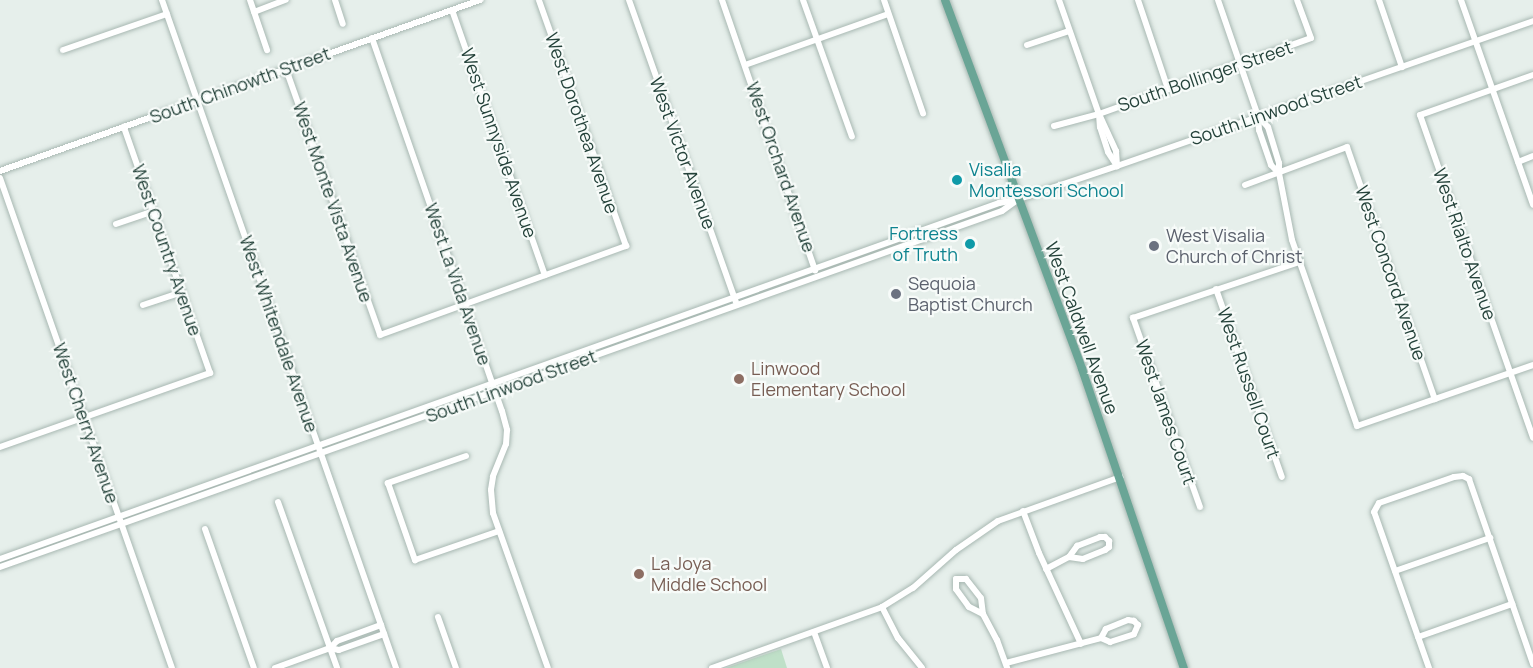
<!DOCTYPE html>
<html>
<head>
<meta charset="utf-8">
<style>
  body { margin:0 }
  #map { position:relative; width:1533px; height:668px; overflow:hidden; background:#e6efeb; font-family:Manrope,sans-serif }
  div>[style] { position:absolute }
  [style*='--x'] { left:calc(var(--x)*1px); top:calc(var(--y)*1px); width:calc(var(--w)*1px); rotate:calc(var(--a)*1deg) }
  .green>* { inset:0; background:#bfe0c8 }
  .roads { filter:drop-shadow(0 0 2px #a8b8b2) drop-shadow(0 0 2px #a8b8b2) }
  .minor>* { height:6px; margin:-3px; padding:0 3px; transform-origin:3px; border-radius:3px; background:#fff }
  .major>* { height:8px; margin:-4px; padding:0 4px; transform-origin:4px; border-radius:4px; background:#6aa596 }
  .dots>* { width:16px; height:16px; translate:-50% -50%; box-sizing:border-box; border:3px solid #f7fbf9; border-radius:50% }
  span { translate:-50% -50%; white-space:nowrap; text-align:center; line-height:1.15; -webkit-text-stroke:4.5px #f7fbf9; paint-order:stroke }
  .street-label { font-size:18px; color:#24423a }
  .culture-label { font-size:18px; color:#0d838f }
  .left { translate:0 -50%; text-align:left }
  .right { translate:-100% -50%; text-align:right }
  .worship-label { font-size:18px; color:#5b616d }
  .education-label { font-size:18px; color:#785e54 }
</style>
</head>
<body>
<div id="map">
  <div class="green">
    <i style="clip-path:polygon(781px 649px,787px 668px,726px 668px)"></i>
  </div>
  <div class="roads">
    <div class="minor">
      <i style="--x:162;--y:0;--w:708;--a:70.69"></i>
      <i style="--x:250;--y:0;--w:53;--a:71.2"></i>
      <i style="--x:335;--y:0;--w:25;--a:72"></i>
      <i style="--x:629;--y:0;--w:320;--a:70.5"></i>
      <i style="--x:722;--y:0;--w:286;--a:71"></i>
      <i style="--x:803;--y:0;--w:145;--a:70.3"></i>
      <i style="--x:884;--y:0;--w:120;--a:71"></i>
      <i style="--x:1059;--y:0;--w:121;--a:70.7"></i>
      <i style="--x:1099;--y:114;--w:13;--a:86"></i>
      <i style="--x:1100;--y:127;--w:26;--a:72"></i>
      <i style="--x:1108;--y:152;--w:17;--a:57"></i>
      <i style="--x:1138;--y:0;--w:94;--a:71.4"></i>
      <i style="--x:1218;--y:0;--w:123;--a:71"></i>
      <i style="--x:1258;--y:116;--w:14;--a:86"></i>
      <i style="--x:1259;--y:130;--w:37;--a:71"></i>
      <i style="--x:1271;--y:165;--w:11;--a:45"></i>
      <i style="--x:1379;--y:0;--w:71;--a:71.1"></i>
      <i style="--x:1461;--y:0;--w:217;--a:70.6"></i>
      <i style="--x:452;--y:10;--w:281;--a:70.7"></i>
      <i style="--x:254;--y:12;--w:34;--a:-21"></i>
      <i style="--x:372;--y:38;--w:395;--a:70.8"></i>
      <i style="--x:502;--y:411;--w:20;--a:75"></i>
      <i style="--x:507;--y:430;--w:14;--a:94"></i>
      <i style="--x:506;--y:444;--w:35;--a:112"></i>
      <i style="--x:493;--y:477;--w:13;--a:99"></i>
      <i style="--x:491;--y:490;--w:23;--a:85"></i>
      <i style="--x:493;--y:513;--w:164;--a:70.5"></i>
      <i style="--x:1027;--y:45;--w:44;--a:-18.4"></i>
      <i style="--x:63;--y:50;--w:110;--a:-19.1"></i>
      <i style="--x:745;--y:65;--w:152;--a:-19.6"></i>
      <i style="--x:286;--y:69;--w:282;--a:70.5"></i>
      <i style="--x:380;--y:335;--w:262;--a:-19.9"></i>
      <i style="--x:626;--y:246;--w:261;--a:-109.5"></i>
      <i style="--x:1533;--y:75;--w:120;--a:160.5"></i>
      <i style="--x:1420;--y:115;--w:342;--a:70.7"></i>
      <i style="--x:1099;--y:114;--w:41;--a:65.3"></i>
      <i style="--x:1116;--y:151;--w:15;--a:86"></i>
      <i style="--x:1258;--y:116;--w:15;--a:48"></i>
      <i style="--x:1268;--y:127;--w:38;--a:73"></i>
      <i style="--x:1279;--y:163;--w:10;--a:90"></i>
      <i style="--x:1279;--y:173;--w:68;--a:79"></i>
      <i style="--x:1292;--y:240;--w:197;--a:70.7"></i>
      <i style="--x:1357;--y:426;--w:186;--a:-19.1"></i>
      <i style="--x:1054;--y:126;--w:47;--a:-14.9"></i>
      <i style="--x:1099;--y:114;--w:225;--a:-19.7"></i>
      <i style="--x:1311;--y:38;--w:40;--a:-110.2"></i>
      <i style="--x:1518;--y:162;--w:16;--a:-22"></i>
      <i style="--x:0;--y:171;--w:510;--a:-19.61"></i>
      <i style="--x:0;--y:178;--w:519;--a:70.66"></i>
      <i style="--x:1245;--y:185;--w:109;--a:-20.4"></i>
      <i style="--x:1347;--y:147;--w:267;--a:70.8"></i>
      <i style="--x:116;--y:224;--w:39;--a:-19"></i>
      <i style="--x:1216;--y:289;--w:199;--a:70.7"></i>
      <i style="--x:143;--y:305;--w:41;--a:-18.4"></i>
      <i style="--x:0;--y:447;--w:223;--a:-19.4"></i>
      <i style="--x:210;--y:373;--w:261;--a:-109.3"></i>
      <i style="--x:466;--y:456;--w:83;--a:160.9"></i>
      <i style="--x:388;--y:483;--w:82;--a:70.7"></i>
      <i style="--x:415;--y:560;--w:89;--a:-19"></i>
      <i style="--x:278;--y:502;--w:176;--a:70.4"></i>
      <i style="--x:1200;--y:507;--w:201;--a:-109.5"></i>
      <i style="--x:1133;--y:318;--w:175;--a:-18.6"></i>
      <i style="--x:1023;--y:511;--w:45;--a:69.1"></i>
      <i style="--x:1039;--y:553;--w:100;--a:65.2"></i>
      <i style="--x:205;--y:529;--w:147;--a:70.6"></i>
      <i style="--x:0;--y:559;--w:1061;--a:-19.61"></i>
      <i style="--x:999;--y:203;--w:20;--a:-11"></i>
      <i style="--x:1019;--y:199;--w:103;--a:-18.6"></i>
      <i style="--x:1117;--y:166;--w:441;--a:-19.2"></i>
      <i style="--x:0;--y:567;--w:1063;--a:-19.56"></i>
      <i style="--x:1002;--y:211;--w:17;--a:-36"></i>
      <i style="--x:1046;--y:569;--w:26;--a:-28"></i>
      <i style="--x:1069;--y:557;--w:14;--a:-54"></i>
      <i style="--x:1077;--y:546;--w:25;--a:-21"></i>
      <i style="--x:1100;--y:537;--w:5;--a:0"></i>
      <i style="--x:1105;--y:537;--w:6;--a:45"></i>
      <i style="--x:1109;--y:541;--w:6;--a:90"></i>
      <i style="--x:1109;--y:547;--w:5;--a:143"></i>
      <i style="--x:1105;--y:550;--w:24;--a:158"></i>
      <i style="--x:1083;--y:559;--w:14;--a:-172"></i>
      <i style="--x:1395;--y:571;--w:101;--a:-19.2"></i>
      <i style="--x:882;--y:607;--w:35;--a:63"></i>
      <i style="--x:898;--y:638;--w:38;--a:51"></i>
      <i style="--x:983;--y:614;--w:16;--a:-153"></i>
      <i style="--x:969;--y:607;--w:22;--a:-126"></i>
      <i style="--x:956;--y:589;--w:10;--a:-90"></i>
      <i style="--x:956;--y:579;--w:10;--a:0"></i>
      <i style="--x:966;--y:579;--w:24;--a:52"></i>
      <i style="--x:981;--y:598;--w:16;--a:83"></i>
      <i style="--x:983;--y:614;--w:30;--a:62"></i>
      <i style="--x:997;--y:640;--w:30;--a:70"></i>
      <i style="--x:438;--y:617;--w:54;--a:70.6"></i>
      <i style="--x:814;--y:632;--w:38;--a:70"></i>
      <i style="--x:1418;--y:637;--w:100;--a:-19.3"></i>
      <i style="--x:330;--y:648;--w:9;--a:13"></i>
      <i style="--x:339;--y:650;--w:48;--a:-19.6"></i>
      <i style="--x:1006;--y:663;--w:98;--a:-14.7"></i>
      <i style="--x:1101;--y:638;--w:10;--a:24"></i>
      <i style="--x:1110;--y:642;--w:25;--a:-18"></i>
      <i style="--x:1134;--y:634;--w:10;--a:-66"></i>
      <i style="--x:1138;--y:625;--w:6;--a:-135"></i>
      <i style="--x:1134;--y:621;--w:6;--a:-171"></i>
      <i style="--x:1128;--y:620;--w:24;--a:158"></i>
      <i style="--x:1106;--y:629;--w:10;--a:119"></i>
      <i style="--x:275;--y:668;--w:59;--a:-20"></i>
      <i style="--x:330;--y:648;--w:10;--a:-45"></i>
      <i style="--x:337;--y:641;--w:47;--a:-20"></i>
      <i style="--x:712;--y:668;--w:181;--a:-19.7"></i>
      <i style="--x:882;--y:607;--w:36;--a:-32"></i>
      <i style="--x:913;--y:588;--w:57;--a:-41.5"></i>
      <i style="--x:956;--y:550;--w:51;--a:-34.6"></i>
      <i style="--x:998;--y:521;--w:130;--a:-19.8"></i>
      <i style="--x:1429;--y:668;--w:165;--a:-109.4"></i>
      <i style="--x:1374;--y:512;--w:10;--a:-61"></i>
      <i style="--x:1379;--y:503;--w:79;--a:-19.1"></i>
      <i style="--x:1454;--y:477;--w:9;--a:-6"></i>
      <i style="--x:1463;--y:476;--w:7;--a:27"></i>
      <i style="--x:1469;--y:479;--w:196;--a:70.9"></i>
    </div>
    <div class="major">
      <i style="--x:945;--y:0;--w:394;--a:69.6"></i>
      <i style="--x:1082;--y:369;--w:316;--a:71.2"></i>
    </div>
  </div>
  <div class="dots">
    <i style="left:957px;top:180px;background:#0f9aa8"></i>
    <i style="left:970px;top:244px;background:#0f9aa8"></i>
    <i style="left:1154px;top:246px;background:#6b7280"></i>
    <i style="left:896px;top:294px;background:#6b7280"></i>
    <i style="left:739px;top:379px;background:#8d6e63"></i>
    <i style="left:639px;top:574px;background:#8d6e63"></i>
  </div>
  <div class="street-label">
    <span style="left:1205px;top:76px;rotate:-19deg">South Bollinger Street</span>
    <span style="left:240px;top:85px;rotate:-20deg">South Chinowth Street</span>
    <span style="left:1276px;top:110px;rotate:-19deg">South Linwood Street</span>
    <span style="left:582px;top:123px;rotate:71deg">West Dorothea Avenue</span>
    <span style="left:499px;top:143px;rotate:71deg">West Sunnyside Avenue</span>
    <span style="left:683px;top:153px;rotate:70deg">West Victor Avenue</span>
    <span style="left:781px;top:167px;rotate:71deg">West Orchard Avenue</span>
    <span style="left:333px;top:202px;rotate:71deg">West Monte Vista Avenue</span>
    <span style="left:1465px;top:244px;rotate:71deg">West Rialto Avenue</span>
    <span style="left:167px;top:250px;rotate:71deg">West Country Avenue</span>
    <span style="left:1391px;top:273px;rotate:71deg">West Concord Avenue</span>
    <span style="left:458px;top:284px;rotate:71deg">West La Vida Avenue</span>
    <span style="left:1082px;top:328px;rotate:70deg">West Caldwell Avenue</span>
    <span style="left:279px;top:334px;rotate:71deg">West Whitendale Avenue</span>
    <span style="left:1249px;top:383px;rotate:71deg">West Russell Court</span>
    <span style="left:511px;top:386px;rotate:-20deg">South Linwood Street</span>
    <span style="left:1166px;top:412px;rotate:71deg">West James Court</span>
    <span style="left:86px;top:423px;rotate:71deg">West Cherry Avenue</span>
  </div>
  <div class="culture-label">
    <span class="left" style="left:969px;top:180px">Visalia<br>Montessori School</span>
    <span class="right" style="left:958px;top:244px">Fortress<br>of Truth</span>
  </div>
  <div class="worship-label">
    <span class="left" style="left:1166px;top:246px">West Visalia<br>Church of Christ</span>
    <span class="left" style="left:908px;top:294px">Sequoia<br>Baptist Church</span>
  </div>
  <div class="education-label">
    <span class="left" style="left:751px;top:379px">Linwood<br>Elementary School</span>
    <span class="left" style="left:651px;top:574px">La Joya<br>Middle School</span>
  </div>
</div>
</body>
</html>
